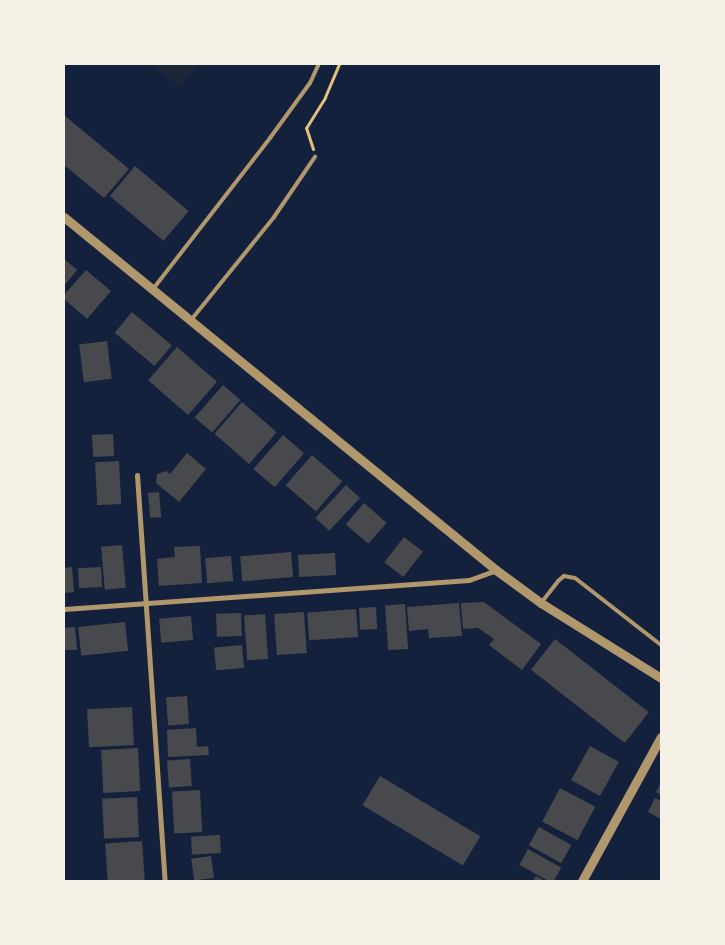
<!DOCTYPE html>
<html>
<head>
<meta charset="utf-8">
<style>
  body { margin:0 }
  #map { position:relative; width:725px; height:945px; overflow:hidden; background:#14213d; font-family:Spectral,serif }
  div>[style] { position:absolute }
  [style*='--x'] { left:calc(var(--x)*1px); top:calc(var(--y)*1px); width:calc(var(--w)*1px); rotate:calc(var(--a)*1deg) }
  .green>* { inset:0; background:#1d2539 }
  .building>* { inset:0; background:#48494c; transform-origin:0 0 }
  .path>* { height:3px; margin:-1.5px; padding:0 1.5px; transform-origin:1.5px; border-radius:1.5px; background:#e5c07b }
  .service>* { height:4px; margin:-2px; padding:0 2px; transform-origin:2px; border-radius:2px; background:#b1986c }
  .minor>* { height:5px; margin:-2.5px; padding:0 2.5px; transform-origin:2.5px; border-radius:2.5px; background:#b1986c }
  .tertiary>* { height:9px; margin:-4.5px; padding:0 4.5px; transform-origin:4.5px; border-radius:4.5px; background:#b1986c }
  span { translate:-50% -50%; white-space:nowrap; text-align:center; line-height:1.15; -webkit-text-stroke:4px #f6f1e7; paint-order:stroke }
  .frame { position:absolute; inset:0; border:65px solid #f6f1e7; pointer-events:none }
</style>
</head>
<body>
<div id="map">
  <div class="green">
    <i style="clip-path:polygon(152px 64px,199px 64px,180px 87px)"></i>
  </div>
  <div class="building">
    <i style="clip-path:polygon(64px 115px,129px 169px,104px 198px,64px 165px)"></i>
    <i style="left:135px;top:166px;width:70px;height:39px;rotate:40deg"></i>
    <i style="clip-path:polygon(64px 259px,77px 270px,64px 286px)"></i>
    <i style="clip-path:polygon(86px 270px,111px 291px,87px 319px,64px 299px,64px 295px)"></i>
    <i style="left:132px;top:312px;width:52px;height:27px;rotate:40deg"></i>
    <i style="left:107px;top:341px;width:38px;height:28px;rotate:83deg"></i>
    <i style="left:177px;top:347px;width:53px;height:44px;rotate:41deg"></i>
    <i style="left:223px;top:385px;width:23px;height:43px;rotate:41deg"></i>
    <i style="left:242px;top:402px;width:46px;height:42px;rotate:41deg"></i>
    <i style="left:113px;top:434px;width:22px;height:21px;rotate:87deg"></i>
    <i style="left:283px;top:435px;width:28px;height:45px;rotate:41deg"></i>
    <i style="clip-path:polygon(187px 453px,206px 469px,179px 502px,156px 483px,157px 474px,166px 471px,170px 474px)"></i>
    <i style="left:312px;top:455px;width:40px;height:40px;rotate:41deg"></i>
    <i style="left:119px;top:461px;width:43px;height:24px;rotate:87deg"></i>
    <i style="left:346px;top:485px;width:19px;height:45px;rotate:43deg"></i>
    <i style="left:159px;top:492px;width:25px;height:11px;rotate:85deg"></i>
    <i style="left:364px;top:503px;width:30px;height:28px;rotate:41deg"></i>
    <i style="left:404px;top:537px;width:24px;height:32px;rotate:38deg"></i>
    <i style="left:122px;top:545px;width:43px;height:21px;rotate:85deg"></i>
    <i style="clip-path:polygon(200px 546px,202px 583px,159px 586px,157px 559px,175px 557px,174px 547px)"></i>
    <i style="left:291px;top:552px;width:25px;height:51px;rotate:85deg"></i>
    <i style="left:335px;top:553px;width:22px;height:37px;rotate:87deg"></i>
    <i style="left:231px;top:556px;width:25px;height:26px;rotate:85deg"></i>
    <i style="clip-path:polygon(72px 567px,74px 592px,64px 593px,64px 568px)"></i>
    <i style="left:101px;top:567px;width:20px;height:23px;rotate:87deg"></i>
    <i style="clip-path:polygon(484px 602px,541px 644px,522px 670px,489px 645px,494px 639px,478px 628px,463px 629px,461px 603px)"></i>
    <i style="clip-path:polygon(459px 603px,462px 636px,429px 638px,428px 629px,409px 631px,407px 607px)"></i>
    <i style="left:405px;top:604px;width:45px;height:20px;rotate:86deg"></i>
    <i style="left:376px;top:607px;width:22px;height:17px;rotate:87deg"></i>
    <i style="left:356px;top:609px;width:28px;height:49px;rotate:86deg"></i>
    <i style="left:304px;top:612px;width:41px;height:30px;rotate:86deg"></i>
    <i style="left:241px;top:613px;width:23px;height:25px;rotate:88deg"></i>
    <i style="left:265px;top:614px;width:45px;height:21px;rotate:86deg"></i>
    <i style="left:191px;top:616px;width:24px;height:32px;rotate:85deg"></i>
    <i style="left:125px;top:622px;width:29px;height:47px;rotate:84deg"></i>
    <i style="clip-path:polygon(75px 627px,77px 650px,64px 650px,64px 628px)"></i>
    <i style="left:555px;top:639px;width:119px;height:39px;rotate:38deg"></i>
    <i style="left:242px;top:645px;width:23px;height:28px;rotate:85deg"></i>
    <i style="left:187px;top:696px;width:28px;height:21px;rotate:86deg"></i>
    <i style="left:132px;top:707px;width:38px;height:45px;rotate:87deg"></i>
    <i style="clip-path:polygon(196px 728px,197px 747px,208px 746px,209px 755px,168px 757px,167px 730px)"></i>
    <i style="left:590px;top:746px;width:33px;height:39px;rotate:29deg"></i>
    <i style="left:138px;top:748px;width:43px;height:37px;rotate:87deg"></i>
    <i style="left:190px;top:759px;width:27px;height:23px;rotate:86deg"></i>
    <i style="left:380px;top:776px;width:117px;height:34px;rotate:31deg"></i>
    <i style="clip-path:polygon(661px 783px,661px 795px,656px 792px)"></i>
    <i style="left:560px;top:788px;width:40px;height:38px;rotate:28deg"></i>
    <i style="left:200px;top:790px;width:42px;height:28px;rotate:87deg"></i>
    <i style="left:137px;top:797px;width:40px;height:35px;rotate:87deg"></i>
    <i style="clip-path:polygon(655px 798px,661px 801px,661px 819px,648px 812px)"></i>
    <i style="left:539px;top:827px;width:37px;height:21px;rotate:29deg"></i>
    <i style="left:220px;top:835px;width:18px;height:29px;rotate:87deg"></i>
    <i style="left:142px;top:841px;width:40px;height:37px;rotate:86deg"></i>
    <i style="left:528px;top:849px;width:38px;height:18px;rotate:29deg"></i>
    <i style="left:211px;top:856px;width:22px;height:20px;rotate:82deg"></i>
    <i style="clip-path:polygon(536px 876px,545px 881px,533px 881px)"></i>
  </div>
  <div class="path">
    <i style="--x:313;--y:149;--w:22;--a:-108"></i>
    <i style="--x:306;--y:128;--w:36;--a:-58"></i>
    <i style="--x:325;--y:97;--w:36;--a:-67"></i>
  </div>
  <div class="service">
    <i style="--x:153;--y:289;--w:191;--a:-52.2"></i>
    <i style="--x:270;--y:138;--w:68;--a:-54"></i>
    <i style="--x:310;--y:83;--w:21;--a:-65"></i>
    <i style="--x:191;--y:320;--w:132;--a:-51.1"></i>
    <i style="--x:274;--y:217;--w:73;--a:-55.7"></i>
    <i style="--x:541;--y:603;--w:28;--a:-52"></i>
    <i style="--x:558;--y:581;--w:8;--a:-40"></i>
    <i style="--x:564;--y:576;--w:11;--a:10"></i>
    <i style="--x:575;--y:578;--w:109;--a:37.9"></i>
  </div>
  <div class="minor">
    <i style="--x:137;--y:475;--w:407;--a:86.1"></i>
    <i style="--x:64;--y:609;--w:406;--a:-4.1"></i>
    <i style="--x:469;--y:580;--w:29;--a:-20"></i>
  </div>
  <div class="tertiary">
    <i style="--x:64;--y:217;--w:558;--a:39.25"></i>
    <i style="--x:496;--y:570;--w:56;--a:36.3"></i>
    <i style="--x:541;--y:603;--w:142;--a:32"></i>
    <i style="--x:582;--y:881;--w:164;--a:-61.3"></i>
  </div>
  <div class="frame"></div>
</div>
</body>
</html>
